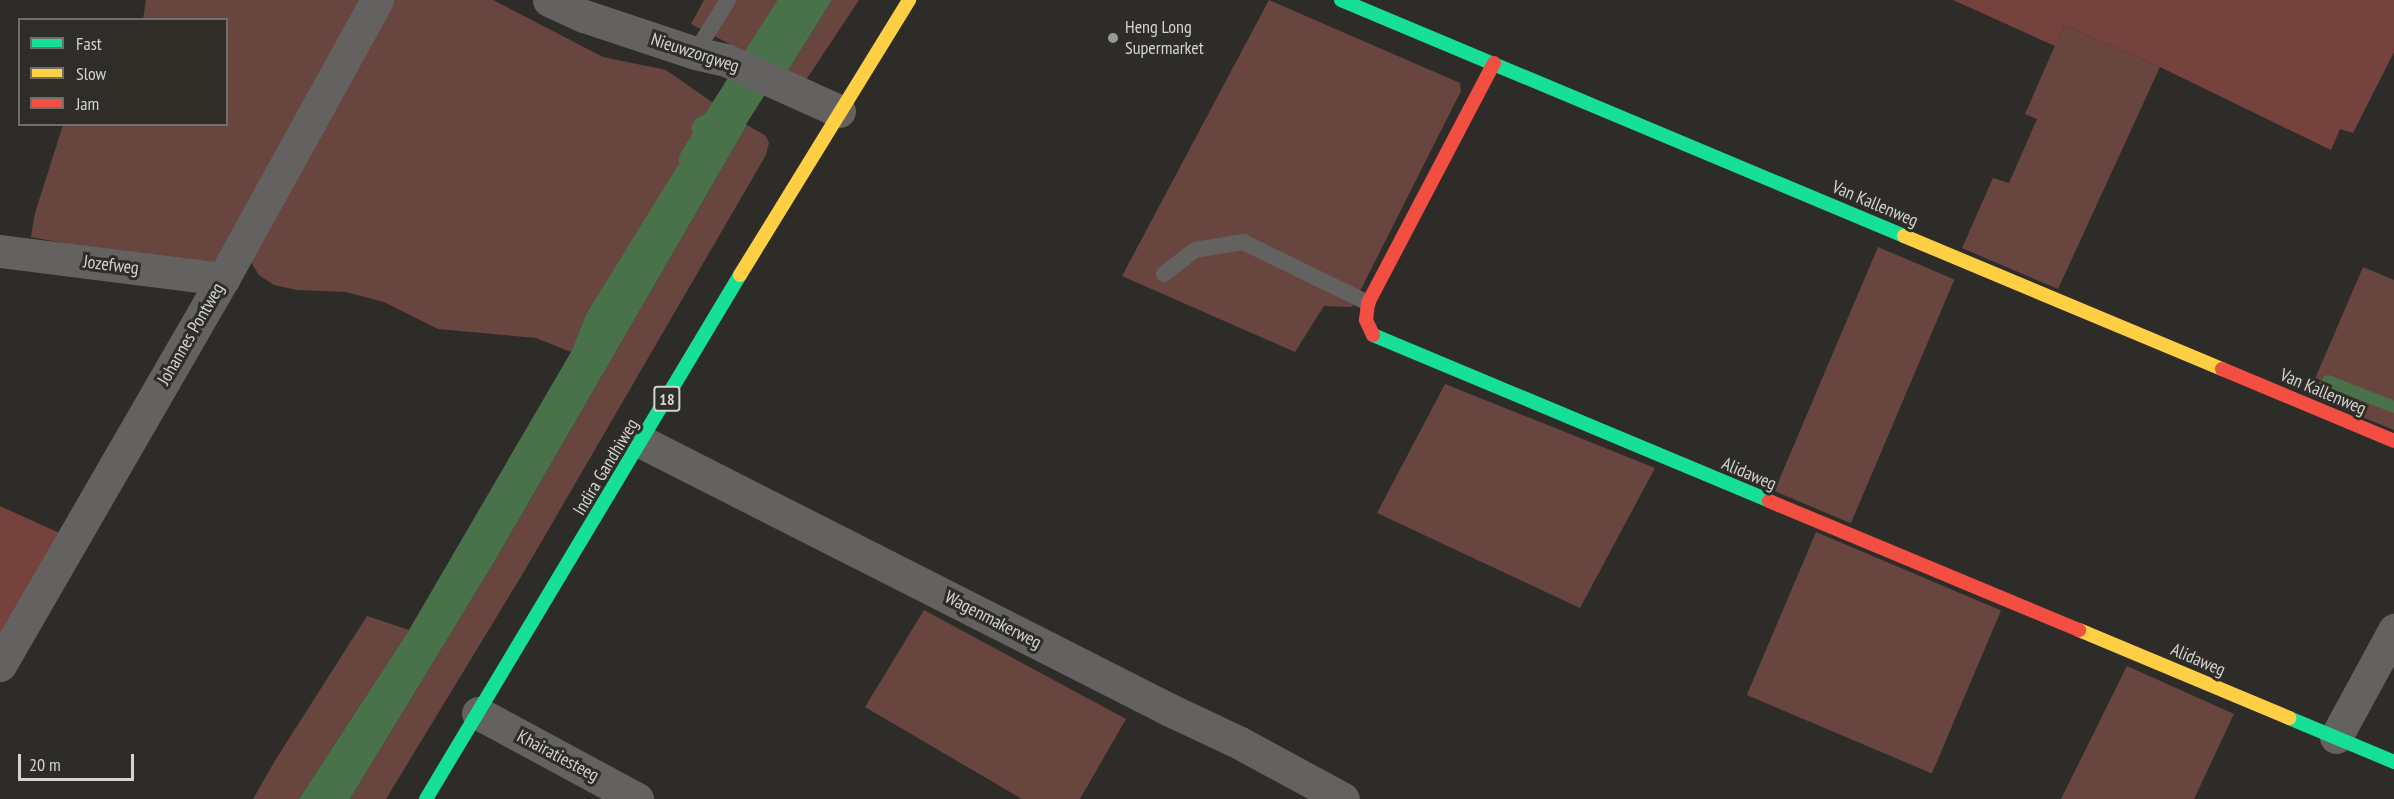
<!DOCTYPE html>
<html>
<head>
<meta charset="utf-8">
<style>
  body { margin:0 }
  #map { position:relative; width:2394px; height:799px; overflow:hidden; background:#2e2c29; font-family:"PT Sans Narrow",sans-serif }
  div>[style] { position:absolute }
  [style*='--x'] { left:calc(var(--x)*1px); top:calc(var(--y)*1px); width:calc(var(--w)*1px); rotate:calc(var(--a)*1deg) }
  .green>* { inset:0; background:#694540; transform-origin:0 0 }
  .forest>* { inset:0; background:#76423d }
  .water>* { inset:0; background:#49714a }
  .stream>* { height:12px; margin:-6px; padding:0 6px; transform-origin:6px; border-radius:6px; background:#49714a }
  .canal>* { height:40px; margin:-20px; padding:0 20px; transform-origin:20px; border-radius:20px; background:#49714a }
  .lane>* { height:16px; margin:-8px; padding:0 8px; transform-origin:8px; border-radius:8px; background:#646260 }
  .street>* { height:33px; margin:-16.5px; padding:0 16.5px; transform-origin:16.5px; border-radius:16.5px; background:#646260 }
  .fast>* { height:14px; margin:-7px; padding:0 7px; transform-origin:7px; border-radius:7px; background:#16e098 }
  .slow>* { height:14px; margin:-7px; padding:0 7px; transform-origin:7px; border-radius:7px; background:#ffcf43 }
  .jam>* { height:14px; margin:-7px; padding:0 7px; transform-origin:7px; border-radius:7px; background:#f24e42 }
  .dots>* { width:16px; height:16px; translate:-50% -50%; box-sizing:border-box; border:3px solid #2f2d28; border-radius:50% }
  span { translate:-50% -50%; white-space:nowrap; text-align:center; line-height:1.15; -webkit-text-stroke:6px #2f2d28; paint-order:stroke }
  .shield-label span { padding:2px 4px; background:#2f2d28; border:2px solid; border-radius:4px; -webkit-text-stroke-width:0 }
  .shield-label { font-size:16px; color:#d4d3d0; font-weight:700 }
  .poi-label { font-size:18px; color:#d4d3d0 }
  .left { translate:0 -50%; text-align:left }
  .street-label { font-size:18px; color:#d4d3d0 }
  .legend { position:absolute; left:18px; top:18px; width:210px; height:108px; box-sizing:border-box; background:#2f2d28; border:2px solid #716f6b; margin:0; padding:8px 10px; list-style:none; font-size:18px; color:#d4d3d0 }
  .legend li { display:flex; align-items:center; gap:12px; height:30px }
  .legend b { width:30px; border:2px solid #716f6b }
  .scale { position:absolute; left:18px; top:754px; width:116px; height:27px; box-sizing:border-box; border:3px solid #d4d3d0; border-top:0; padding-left:8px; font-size:18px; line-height:21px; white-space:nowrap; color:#d4d3d0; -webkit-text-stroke:4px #2f2d28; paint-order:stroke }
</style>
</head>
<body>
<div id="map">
  <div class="green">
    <i style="clip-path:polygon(146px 0,363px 0,221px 255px,210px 265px,190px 267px,31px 237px,35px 213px,63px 125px,226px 124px,226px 20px,143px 19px)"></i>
    <i style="clip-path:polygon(391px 0,493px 0,603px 57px,666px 70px,719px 107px,695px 119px,696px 138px,586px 314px,571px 352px,536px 338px,438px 329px,384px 302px,346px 292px,297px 290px,274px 285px,259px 275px,252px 264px,252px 250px)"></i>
    <i style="clip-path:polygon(704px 0,781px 0,749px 54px,691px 24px)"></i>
    <i style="clip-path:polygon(832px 0,859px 0,800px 89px,784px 77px)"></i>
    <i style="clip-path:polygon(1269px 0,1460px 83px,1461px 91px,1352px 307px,1324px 306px,1295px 352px,1122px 276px)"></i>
    <i style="clip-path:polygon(2064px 25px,2160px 67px,2058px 289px,1962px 248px,1993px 178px,2009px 183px,2037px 119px,2025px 114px)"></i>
    <i style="clip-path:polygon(747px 125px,766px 136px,769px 143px,766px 155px,525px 570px,386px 799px,350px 799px,493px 564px)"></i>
    <i style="left:1878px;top:247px;width:83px;height:265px;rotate:23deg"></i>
    <i style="clip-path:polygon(2363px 267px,2394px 280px,2394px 430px,2308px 395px)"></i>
    <i style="clip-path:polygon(1445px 384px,1655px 468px,1580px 608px,1377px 513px)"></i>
    <i style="left:1816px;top:532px;width:201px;height:177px;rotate:23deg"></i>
    <i style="clip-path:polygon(924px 610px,1126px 719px,1080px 799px,1022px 799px,865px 707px)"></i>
    <i style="clip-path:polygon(367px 616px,409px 630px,299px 799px,253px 799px,276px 759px)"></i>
    <i style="clip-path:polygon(2127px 666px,2234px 714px,2194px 799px,2061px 799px)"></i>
  </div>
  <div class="forest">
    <i style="clip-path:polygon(1953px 0,2394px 0,2394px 52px,2353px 133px,2340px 129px,2331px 150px,2160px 67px,2064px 25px,2055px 46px)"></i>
    <i style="clip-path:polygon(0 506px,66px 536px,0 639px)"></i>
  </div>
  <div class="water">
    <i style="clip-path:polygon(781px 0,832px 0,784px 77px,749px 54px)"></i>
    <i style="clip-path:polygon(719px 107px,747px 125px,493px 564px,350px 799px,299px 799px,409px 630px,571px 352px,586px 314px,695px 138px,691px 128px,695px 119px)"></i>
  </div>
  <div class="stream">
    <i style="--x:2328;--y:381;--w:71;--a:21.5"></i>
  </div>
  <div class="canal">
    <i style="--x:699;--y:161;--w:191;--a:-57.6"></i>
  </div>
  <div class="lane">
    <i style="--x:695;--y:53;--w:62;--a:-58.1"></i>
    <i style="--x:1164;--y:274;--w:39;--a:-38"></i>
    <i style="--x:1195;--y:250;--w:49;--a:-9.5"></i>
    <i style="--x:1243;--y:242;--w:139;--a:26"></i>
  </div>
  <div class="street">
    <i style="--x:549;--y:0;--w:38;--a:25"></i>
    <i style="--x:584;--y:16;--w:117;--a:18.4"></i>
    <i style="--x:695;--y:53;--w:32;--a:13"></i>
    <i style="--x:726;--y:60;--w:124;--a:24.3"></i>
    <i style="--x:0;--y:251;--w:225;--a:7.2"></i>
    <i style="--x:642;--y:442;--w:590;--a:26.91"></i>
    <i style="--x:1168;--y:709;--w:80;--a:25.3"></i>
    <i style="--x:1240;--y:743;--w:117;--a:28.5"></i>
    <i style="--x:0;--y:665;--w:446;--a:-60"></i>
    <i style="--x:223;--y:279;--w:319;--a:-61.1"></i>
    <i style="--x:478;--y:713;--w:181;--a:28.4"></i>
    <i style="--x:2336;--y:737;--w:122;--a:-61.5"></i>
  </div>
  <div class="fast">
    <i style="--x:1341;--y:0;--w:610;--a:22.74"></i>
    <i style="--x:1373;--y:335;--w:429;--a:22.7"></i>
    <i style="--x:2289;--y:718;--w:114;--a:22.7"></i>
    <i style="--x:426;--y:799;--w:611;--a:-59.07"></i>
  </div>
  <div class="slow">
    <i style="--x:1904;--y:236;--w:345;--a:22.7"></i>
    <i style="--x:740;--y:275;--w:323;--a:-58.4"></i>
    <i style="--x:2079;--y:630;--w:228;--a:22.7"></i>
  </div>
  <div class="jam">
    <i style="--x:1373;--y:335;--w:17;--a:-115"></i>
    <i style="--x:1366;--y:320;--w:17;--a:-83"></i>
    <i style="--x:1368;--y:303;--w:271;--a:-62.3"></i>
    <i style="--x:2222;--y:369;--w:186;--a:22.7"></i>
    <i style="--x:1769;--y:501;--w:336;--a:22.6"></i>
  </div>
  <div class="dots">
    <i style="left:1113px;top:38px;background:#9a9996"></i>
  </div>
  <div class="shield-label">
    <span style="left:667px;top:399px">18</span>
  </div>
  <div class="poi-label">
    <span class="left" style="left:1125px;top:38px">Heng Long<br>Supermarket</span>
  </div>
  <div class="street-label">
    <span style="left:695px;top:53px;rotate:18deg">Nieuwzorgweg</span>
    <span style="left:1875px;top:204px;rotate:23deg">Van Kallenweg</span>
    <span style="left:111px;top:265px;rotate:7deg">Jozefweg</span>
    <span style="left:191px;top:334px;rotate:-60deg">Johannes Pontweg</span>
    <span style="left:2323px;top:392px;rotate:23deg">Van Kallenweg</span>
    <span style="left:606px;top:467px;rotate:-59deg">Indira Gandhiweg</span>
    <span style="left:1749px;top:474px;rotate:23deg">Alidaweg</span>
    <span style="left:993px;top:620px;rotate:27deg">Wagenmakerweg</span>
    <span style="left:2198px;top:660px;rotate:23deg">Alidaweg</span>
    <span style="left:558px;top:756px;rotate:28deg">Khairatiesteeg</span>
  </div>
  <ul class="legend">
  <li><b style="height:8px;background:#16e098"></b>Fast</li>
  <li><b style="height:8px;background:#ffcf43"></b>Slow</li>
  <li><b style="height:8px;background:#f24e42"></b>Jam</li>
  </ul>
  <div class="scale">20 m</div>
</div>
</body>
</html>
